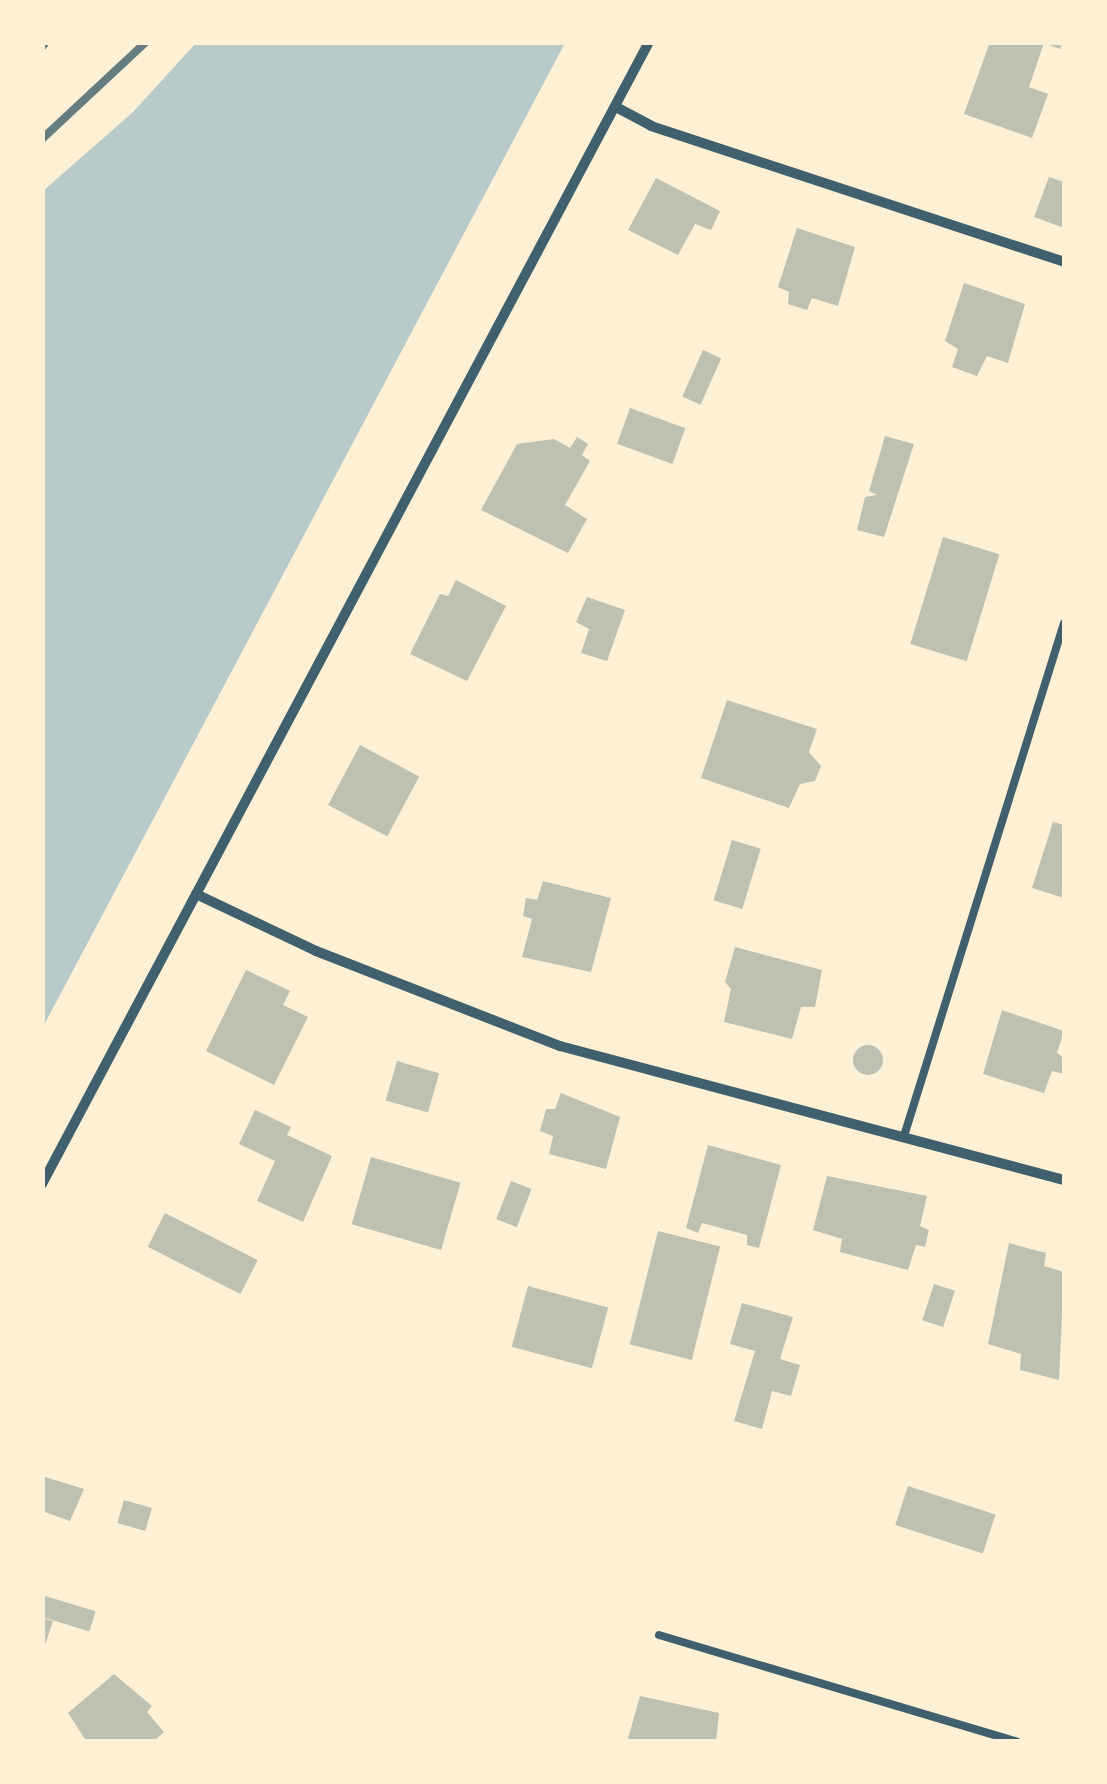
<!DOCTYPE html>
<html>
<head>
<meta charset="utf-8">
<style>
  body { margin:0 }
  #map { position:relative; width:1107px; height:1784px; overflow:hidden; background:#fdf0d5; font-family:"Playfair Display",serif }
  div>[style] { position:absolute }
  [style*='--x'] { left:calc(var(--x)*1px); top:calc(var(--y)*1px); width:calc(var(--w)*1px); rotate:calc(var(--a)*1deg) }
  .green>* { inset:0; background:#b9caca }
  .building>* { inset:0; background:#bec0b2; transform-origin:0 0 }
  .round { border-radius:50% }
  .service>* { height:8px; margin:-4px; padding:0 4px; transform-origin:4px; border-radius:4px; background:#3f606c }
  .minor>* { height:10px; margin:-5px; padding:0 5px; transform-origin:5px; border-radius:5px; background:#3f606c }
  .rail>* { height:8px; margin:-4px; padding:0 4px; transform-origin:4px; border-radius:4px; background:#657d81 }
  span { translate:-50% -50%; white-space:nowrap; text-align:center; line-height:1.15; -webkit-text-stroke:8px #fdf0d5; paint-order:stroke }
  .frame { position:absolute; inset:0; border:45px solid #fdf0d5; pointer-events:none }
</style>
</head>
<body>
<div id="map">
  <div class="green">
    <i style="clip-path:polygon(196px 43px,565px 43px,43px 1027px,43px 191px,133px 112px)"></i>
  </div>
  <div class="building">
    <i style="clip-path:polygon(990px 42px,1063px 42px,1060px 49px,1044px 43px,1029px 87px,1048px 94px,1032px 138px,964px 114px)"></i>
    <i style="clip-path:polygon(1049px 177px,1064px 182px,1064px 228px,1034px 217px)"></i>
    <i style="clip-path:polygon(656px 178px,720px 211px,711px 230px,695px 224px,678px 255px,628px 230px)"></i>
    <i style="clip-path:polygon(797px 228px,855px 247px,838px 306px,812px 298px,807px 310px,788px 304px,789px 292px,778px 287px)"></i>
    <i style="clip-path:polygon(964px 283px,1025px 304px,1008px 363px,987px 356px,977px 376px,952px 367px,958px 349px,945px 341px)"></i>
    <i style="left:703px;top:350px;width:20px;height:51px;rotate:24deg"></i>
    <i style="left:630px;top:408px;width:59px;height:38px;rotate:20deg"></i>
    <i style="clip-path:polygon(885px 436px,914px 444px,884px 537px,857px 530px,865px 497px,877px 495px,869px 491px)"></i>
    <i style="clip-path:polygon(577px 437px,588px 444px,582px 455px,590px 461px,565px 505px,587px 519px,568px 553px,481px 510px,517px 444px,554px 439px,570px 448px)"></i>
    <i style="left:943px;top:537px;width:59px;height:112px;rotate:17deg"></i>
    <i style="clip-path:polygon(456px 580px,506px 606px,467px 681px,410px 654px,440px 594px,448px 596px)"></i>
    <i style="clip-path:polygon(587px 597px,625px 610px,607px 661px,581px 653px,589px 629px,576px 622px)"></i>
    <i style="clip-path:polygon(727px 700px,817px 729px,809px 752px,821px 766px,815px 781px,800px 784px,789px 808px,701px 778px)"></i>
    <i style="left:360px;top:745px;width:67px;height:68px;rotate:28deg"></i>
    <i style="clip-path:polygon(1053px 822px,1064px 825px,1064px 898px,1032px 888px)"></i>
    <i style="left:732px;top:840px;width:30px;height:63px;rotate:17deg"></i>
    <i style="clip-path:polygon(543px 881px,611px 898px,591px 972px,522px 957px,532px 919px,523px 916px,526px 898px,537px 900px)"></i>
    <i style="clip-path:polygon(735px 947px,822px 970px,815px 1007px,801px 1007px,792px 1039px,724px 1022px,731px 989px,725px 982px)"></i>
    <i style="clip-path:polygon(246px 970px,290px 991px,283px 1005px,308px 1017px,274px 1085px,206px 1051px)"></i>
    <i style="clip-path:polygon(1002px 1010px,1064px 1031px,1057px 1053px,1064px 1058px,1064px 1074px,1052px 1071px,1044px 1093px,983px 1074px)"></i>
    <i class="round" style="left:853px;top:1045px;width:30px;height:30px"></i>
    <i style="left:397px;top:1061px;width:44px;height:41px;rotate:16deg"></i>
    <i style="clip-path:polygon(561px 1093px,620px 1117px,606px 1169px,549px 1154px,553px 1136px,540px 1131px,546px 1109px,555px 1109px)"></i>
    <i style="clip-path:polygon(255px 1110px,291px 1127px,287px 1135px,332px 1156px,303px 1222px,257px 1201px,275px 1161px,239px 1144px)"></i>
    <i style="clip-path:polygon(708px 1145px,781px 1165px,759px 1248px,747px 1245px,747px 1235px,702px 1223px,698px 1233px,686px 1228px)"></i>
    <i style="left:371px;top:1157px;width:93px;height:70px;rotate:16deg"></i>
    <i style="clip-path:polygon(827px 1176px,927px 1196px,920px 1226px,929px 1230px,925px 1247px,916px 1245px,908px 1270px,840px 1252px,842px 1239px,813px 1230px)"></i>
    <i style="left:511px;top:1181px;width:22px;height:41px;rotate:21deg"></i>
    <i style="left:165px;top:1213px;width:104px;height:38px;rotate:27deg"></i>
    <i style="left:658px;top:1231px;width:64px;height:117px;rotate:14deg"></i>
    <i style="clip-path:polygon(1009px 1243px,1046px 1253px,1044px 1266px,1064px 1272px,1059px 1380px,1020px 1370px,1021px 1354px,988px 1344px)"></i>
    <i style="left:934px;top:1284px;width:22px;height:38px;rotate:18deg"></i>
    <i style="left:528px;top:1286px;width:83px;height:63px;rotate:15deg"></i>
    <i style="clip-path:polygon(742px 1303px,793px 1317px,780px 1359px,800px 1365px,791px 1396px,772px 1391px,762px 1429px,734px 1421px,755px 1351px,730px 1344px)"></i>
    <i style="clip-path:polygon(42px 1476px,84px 1489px,70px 1521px,42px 1511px)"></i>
    <i style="left:908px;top:1486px;width:92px;height:41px;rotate:18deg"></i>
    <i style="left:124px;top:1500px;width:29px;height:24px;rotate:16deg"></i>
    <i style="left:42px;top:1595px;width:56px;height:21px;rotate:17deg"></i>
    <i style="clip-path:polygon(42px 1618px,53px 1621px,43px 1651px,42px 1651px)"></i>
    <i style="clip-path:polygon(114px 1674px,152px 1706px,147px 1712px,164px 1732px,153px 1742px,87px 1742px,68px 1713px)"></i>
    <i style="clip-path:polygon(640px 1696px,719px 1713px,716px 1742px,627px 1742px)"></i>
  </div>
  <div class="service">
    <i style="--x:904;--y:1136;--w:537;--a:-72.68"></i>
    <i style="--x:659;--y:1635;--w:374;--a:16.6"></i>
  </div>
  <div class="minor">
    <i style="--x:616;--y:107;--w:40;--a:28"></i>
    <i style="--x:651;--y:126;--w:435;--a:18.2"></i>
    <i style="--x:196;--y:894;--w:133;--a:25.4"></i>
    <i style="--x:316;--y:951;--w:262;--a:21.3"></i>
    <i style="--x:560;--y:1046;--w:522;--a:14.89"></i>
    <i style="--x:42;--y:1184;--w:1293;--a:-62.01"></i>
  </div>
  <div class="rail">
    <i style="--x:42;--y:47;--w:6;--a:-51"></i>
    <i style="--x:42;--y:139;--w:142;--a:-43"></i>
  </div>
  <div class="frame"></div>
</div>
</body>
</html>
